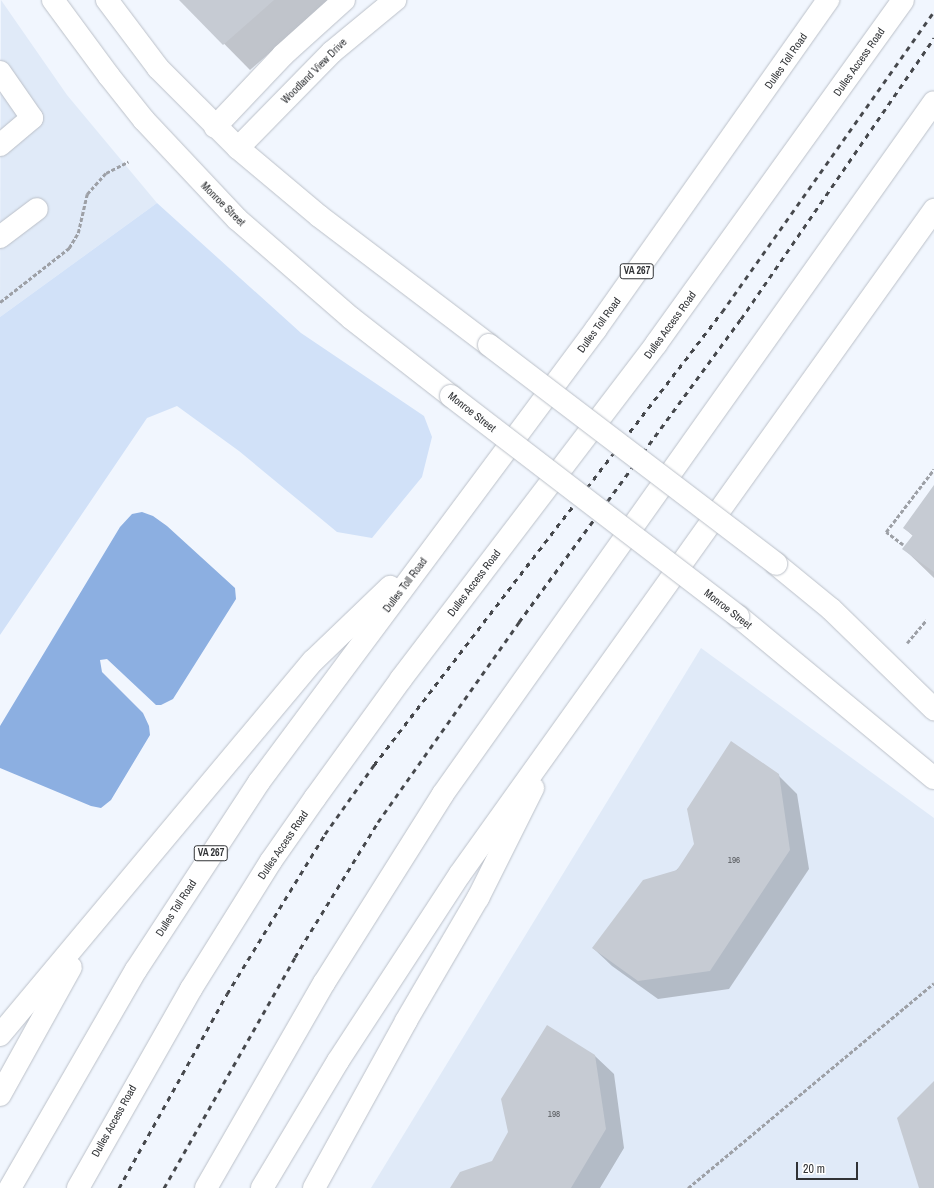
<!DOCTYPE html>
<html>
<head>
<meta charset="utf-8">
<style>
  body { margin:0 }
  #map { position:relative; width:934px; height:1188px; overflow:hidden; background:#f1f6fe; font-family:"Archivo Narrow",sans-serif }
  div>[style] { position:absolute }
  [style*='--x'] { left:calc(var(--x)*1px); top:calc(var(--y)*1px); width:calc(var(--w)*1px); rotate:calc(var(--a)*1deg) }
  .built>* { inset:0; background:#e0eaf8 }
  .green>* { inset:0; background:#d1e1f8 }
  .water>* { inset:0; background:#8cafe1 }
  .shadow>* { inset:0; background:#0003 }
  .building>* { inset:0; background:#c6cbd3 }
  .path>* { height:2.5px; margin-top:-1.25px; transform-origin:0; background:repeating-linear-gradient(90deg,#9da0a6 0 4px,transparent 0 6px) }
  .roads { filter:drop-shadow(0 0 1px #bbc0c8) drop-shadow(0 0 1px #bbc0c8) }
  .minor>* { height:22px; margin:-11px; padding:0 11px; transform-origin:11px; border-radius:11px; background:#fff }
  .major>* { height:22px; margin:-11px; padding:0 11px; transform-origin:11px; border-radius:11px; background:#fff }
  .highway>* { height:22px; margin:-11px; padding:0 11px; transform-origin:11px; border-radius:11px; background:#fff }
  .rail>* { height:3px; margin-top:-1.5px; transform-origin:0; background:repeating-linear-gradient(90deg,#46484c 0 5px,transparent 0 10px) }
  .bridges { filter:drop-shadow(0 0 1px #bbc0c8) drop-shadow(0 0 1px #bbc0c8) }
  .major-bridge>* { height:22px; margin:-11px; padding:0 11px; transform-origin:11px; border-radius:11px; background:#fff }
  span { translate:-50% -50%; white-space:nowrap; text-align:center; line-height:1.15; -webkit-text-stroke:3px #fff; paint-order:stroke }
  .number-label { font-size:9px; color:#56595d }
  .number-label span { -webkit-text-stroke-width:0 }
  .shield-label span { padding:1px 3px; background:#fff; border:1px solid; border-radius:3px; -webkit-text-stroke-width:0 }
  .shield-label { font-size:10px; color:#313336; font-weight:700 }
  .street-label { font-size:11px; color:#313336 }
  .scale { position:absolute; left:796px; top:1162px; width:62px; height:18px; box-sizing:border-box; border:2px solid #313336; border-top:0; padding-left:5px; font-size:12px; line-height:14px; white-space:nowrap; color:#313336; -webkit-text-stroke:3px #fff; paint-order:stroke }
</style>
</head>
<body>
<div id="map">
  <div class="built">
    <i style="clip-path:polygon(1px 0,67px 95px,157px 203px,0 317px)"></i>
    <i style="clip-path:polygon(701px 648px,934px 818px,934px 1188px,371px 1188px)"></i>
  </div>
  <div class="green">
    <i style="clip-path:polygon(157px 203px,301px 333px,424px 416px,432px 437px,422px 477px,372px 538px,337px 532px,239px 451px,177px 406px,147px 418px,0 635px,0 317px)"></i>
  </div>
  <div class="water">
    <i style="clip-path:polygon(142px 512px,153px 516px,167px 526px,235px 588px,236px 599px,173px 699px,161px 705px,156px 705px,107px 659px,100px 660px,102px 672px,143px 713px,149px 726px,150px 735px,111px 800px,101px 808px,91px 806px,0 768px,0 726px,120px 527px,132px 514px)"></i>
  </div>
  <div class="shadow">
    <i style="clip-path:polygon(181px 0,331px 0,250px 70px)"></i>
    <i style="clip-path:polygon(934px 487px,934px 578px,904px 549px,913px 536px,904px 528px)"></i>
    <i style="clip-path:polygon(778px 775px,797px 794px,809px 869px,729px 989px,658px 999px,612px 966px,593px 948px)"></i>
    <i style="clip-path:polygon(595px 1056px,614px 1074px,624px 1148px,600px 1188px,451px 1188px,493px 1162px)"></i>
  </div>
  <div class="building">
    <i style="clip-path:polygon(179px 0,274px 0,223px 45px)"></i>
    <i style="clip-path:polygon(934px 485px,934px 572px,902px 549px,913px 535px,903px 528px)"></i>
    <i style="clip-path:polygon(731px 741px,779px 774px,790px 850px,710px 971px,638px 981px,592px 948px,643px 880px,677px 870px,694px 844px,687px 809px)"></i>
    <i style="clip-path:polygon(547px 1025px,595px 1055px,606px 1129px,571px 1188px,450px 1188px,460px 1172px,492px 1161px,508px 1132px,501px 1099px)"></i>
    <i style="clip-path:polygon(934px 1081px,934px 1188px,919px 1188px,897px 1118px)"></i>
  </div>
  <div class="path">
    <i style="--x:0;--y:302;--w:88;--a:-38"></i>
    <i style="--x:69;--y:248;--w:17;--a:-59"></i>
    <i style="--x:78;--y:233;--w:40;--a:-77"></i>
    <i style="--x:87;--y:194;--w:28;--a:-48"></i>
    <i style="--x:106;--y:173;--w:25;--a:-27"></i>
    <i style="--x:903;--y:545;--w:21;--a:-143"></i>
    <i style="--x:886;--y:532;--w:79;--a:-52.7"></i>
    <i style="--x:907;--y:643;--w:30;--a:-50"></i>
    <i style="--x:688;--y:1188;--w:320;--a:-39.8"></i>
  </div>
  <div class="roads">
    <div class="minor">
      <i style="--x:0;--y:72;--w:56;--a:55.2"></i>
      <i style="--x:32;--y:118;--w:42;--a:139.8"></i>
      <i style="--x:215;--y:127;--w:99;--a:-46.6"></i>
      <i style="--x:283;--y:55;--w:82;--a:-42"></i>
      <i style="--x:238;--y:148;--w:134;--a:-45.6"></i>
      <i style="--x:332;--y:52;--w:82;--a:-39.5"></i>
      <i style="--x:0;--y:237;--w:46;--a:-37.1"></i>
    </div>
    <div class="major">
      <i style="--x:53;--y:0;--w:94;--a:53.6"></i>
      <i style="--x:109;--y:76;--w:56;--a:51.5"></i>
      <i style="--x:144;--y:120;--w:136;--a:46.8"></i>
      <i style="--x:237;--y:219;--w:151;--a:41"></i>
      <i style="--x:351;--y:318;--w:127;--a:38"></i>
      <i style="--x:107;--y:0;--w:85;--a:53.1"></i>
      <i style="--x:158;--y:68;--w:113;--a:45"></i>
      <i style="--x:238;--y:148;--w:106;--a:40"></i>
      <i style="--x:319;--y:216;--w:213;--a:37.2"></i>
      <i style="--x:776;--y:564;--w:71;--a:39.3"></i>
      <i style="--x:831;--y:609;--w:144;--a:44.2"></i>
      <i style="--x:738;--y:616;--w:254;--a:39.6"></i>
    </div>
    <div class="highway">
      <i style="--x:0;--y:1035;--w:488;--a:-50.1"></i>
      <i style="--x:313;--y:661;--w:107;--a:-43.9"></i>
      <i style="--x:0;--y:1095;--w:146;--a:-61"></i>
      <i style="--x:10;--y:1188;--w:252;--a:-60"></i>
      <i style="--x:136;--y:970;--w:225;--a:-56.8"></i>
      <i style="--x:259;--y:782;--w:565;--a:-53.35"></i>
      <i style="--x:596;--y:329;--w:403;--a:-54.8"></i>
      <i style="--x:78;--y:1188;--w:229;--a:-60.4"></i>
      <i style="--x:191;--y:989;--w:151;--a:-58"></i>
      <i style="--x:271;--y:861;--w:77;--a:-55.1"></i>
      <i style="--x:315;--y:798;--w:147;--a:-54.1"></i>
      <i style="--x:401;--y:679;--w:421;--a:-52.7"></i>
      <i style="--x:656;--y:344;--w:423;--a:-54.3"></i>
      <i style="--x:206;--y:1188;--w:237;--a:-60.1"></i>
      <i style="--x:324;--y:983;--w:223;--a:-57.8"></i>
      <i style="--x:443;--y:794;--w:848;--a:-54.64"></i>
      <i style="--x:262;--y:1188;--w:148;--a:-59.1"></i>
      <i style="--x:338;--y:1061;--w:223;--a:-56.9"></i>
      <i style="--x:460;--y:874;--w:816;--a:-54.48"></i>
      <i style="--x:314;--y:1188;--w:191;--a:-61.1"></i>
      <i style="--x:406;--y:1021;--w:143;--a:-59.7"></i>
      <i style="--x:478;--y:898;--w:123;--a:-63.4"></i>
    </div>
  </div>
  <div class="rail">
    <i style="--x:119;--y:1188;--w:222;--a:-60.9"></i>
    <i style="--x:227;--y:994;--w:188;--a:-58.5"></i>
    <i style="--x:325;--y:834;--w:85;--a:-54.6"></i>
    <i style="--x:374;--y:765;--w:571;--a:-52.47"></i>
    <i style="--x:722;--y:312;--w:367;--a:-54.8"></i>
    <i style="--x:164;--y:1188;--w:266;--a:-60.4"></i>
    <i style="--x:295;--y:957;--w:158;--a:-58.4"></i>
    <i style="--x:378;--y:822;--w:245;--a:-54.8"></i>
    <i style="--x:519;--y:622;--w:376;--a:-53.8"></i>
    <i style="--x:741;--y:319;--w:341;--a:-55.5"></i>
  </div>
  <div class="bridges">
    <div class="major-bridge">
      <i style="--x:489;--y:345;--w:361;--a:37.3"></i>
      <i style="--x:451;--y:396;--w:362;--a:37.5"></i>
    </div>
  </div>
  <div class="number-label">
    <span style="left:734px;top:860px">196</span>
    <span style="left:554px;top:1114px">198</span>
  </div>
  <div class="shield-label">
    <span style="left:637px;top:271px">VA 267</span>
    <span style="left:211px;top:853px">VA 267</span>
  </div>
  <div class="street-label">
    <span style="left:786px;top:61px;rotate:-55deg">Dulles Toll Road</span>
    <span style="left:859px;top:62px;rotate:-55deg">Dulles Access Road</span>
    <span style="left:314px;top:71px;rotate:-45deg">Woodland View Drive</span>
    <span style="left:223px;top:204px;rotate:45deg">Monroe Street</span>
    <span style="left:599px;top:325px;rotate:-54deg">Dulles Toll Road</span>
    <span style="left:670px;top:325px;rotate:-54deg">Dulles Access Road</span>
    <span style="left:472px;top:412px;rotate:38deg">Monroe Street</span>
    <span style="left:474px;top:583px;rotate:-53deg">Dulles Access Road</span>
    <span style="left:405px;top:585px;rotate:-53deg">Dulles Toll Road</span>
    <span style="left:728px;top:609px;rotate:38deg">Monroe Street</span>
    <span style="left:283px;top:845px;rotate:-56deg">Dulles Access Road</span>
    <span style="left:176px;top:908px;rotate:-57deg">Dulles Toll Road</span>
    <span style="left:114px;top:1121px;rotate:-61deg">Dulles Access Road</span>
  </div>
  <div class="scale">20 m</div>
</div>
</body>
</html>
